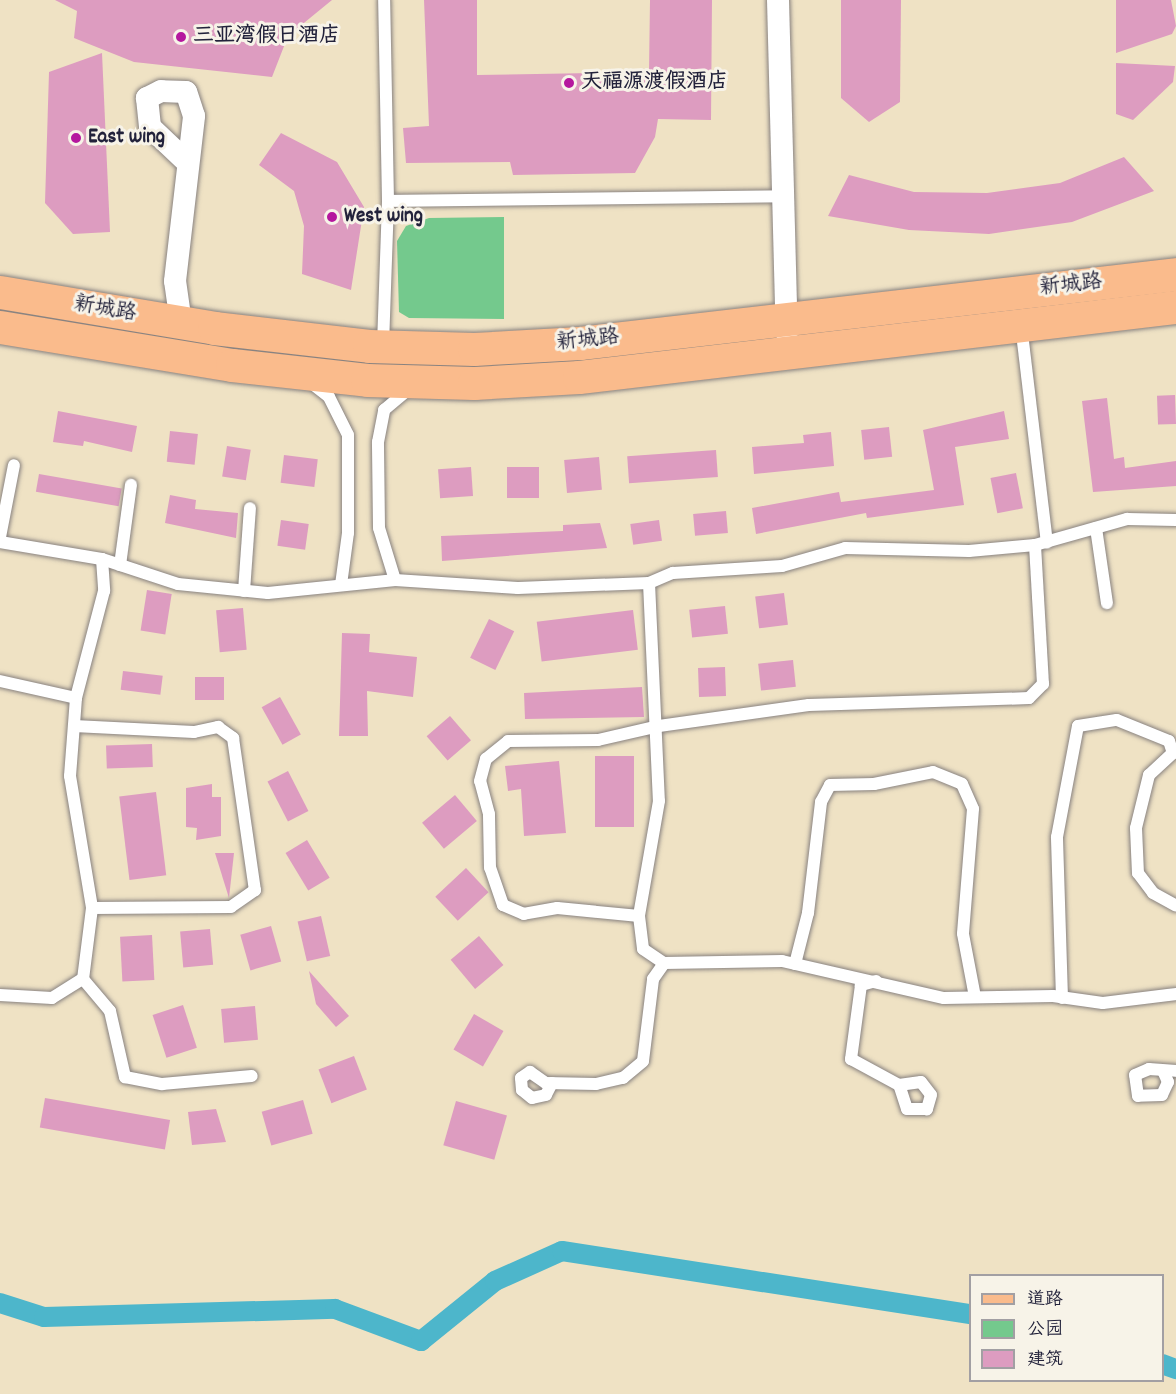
<!DOCTYPE html>
<html>
<head>
<meta charset="utf-8">
<style>
  body { margin:0 }
  #map { position:relative; width:1176px; height:1394px; overflow:hidden; background:#efe2c4; font-family:Dekko,"LXGW WenKai TC",sans-serif }
  div>[style] { position:absolute }
  [style*='--x'] { left:calc(var(--x)*1px); top:calc(var(--y)*1px); width:calc(var(--w)*1px); rotate:calc(var(--a)*1deg) }
  .green>* { inset:0; background:#74c98d }
  .canal>* { height:20px; margin:-10px; padding:0 10px; transform-origin:10px; border-radius:10px; background:#4db6cb }
  .building>* { inset:0; background:#dd9cc0; transform-origin:0 0 }
  .roads { filter:drop-shadow(0 0 2px #888280) drop-shadow(0 0 2px #888280) }
  .service>* { height:12px; margin:-6px; padding:0 6px; transform-origin:6px; border-radius:6px; background:#fff }
  .minor>* { height:22px; margin:-11px; padding:0 11px; transform-origin:11px; border-radius:11px; background:#fff }
  .primary>* { height:33px; margin:-16.5px; padding:0 16.5px; transform-origin:16.5px; border-radius:16.5px; background:#fabb8c }
  .dots>* { width:16px; height:16px; translate:-50% -50%; box-sizing:border-box; border:3px solid #f7f3e8; border-radius:50% }
  span { translate:-50% -50%; white-space:nowrap; text-align:center; line-height:1.15; -webkit-text-stroke:6px #f7f3e8; paint-order:stroke }
  .poi-label { font-size:21px; color:#22223b; font-weight:700 }
  .left { translate:0 -50%; text-align:left }
  .street-label { font-size:21px; color:#22223b }
  .legend { position:absolute; left:969px; top:1274px; width:195px; height:108px; box-sizing:border-box; background:#f7f3e8; border:2px solid #a29fa3; margin:0; padding:8px 10px; list-style:none; font-size:18px; color:#22223b }
  .legend li { display:flex; align-items:center; gap:12px; height:30px }
  .legend b { width:30px; border:2px solid #a29fa3 }
</style>
</head>
<body>
<div id="map">
  <div class="green">
    <i style="clip-path:polygon(504px 217px,504px 319px,409px 318px,399px 312px,397px 241px,406px 226px,429px 218px)"></i>
  </div>
  <div class="canal">
    <i style="--x:0;--y:1303;--w:46;--a:17.7"></i>
    <i style="--x:44;--y:1317;--w:291;--a:-1.6"></i>
    <i style="--x:335;--y:1309;--w:92;--a:20.4"></i>
    <i style="--x:421;--y:1341;--w:95;--a:-39"></i>
    <i style="--x:495;--y:1281;--w:73;--a:-24.1"></i>
    <i style="--x:562;--y:1251;--w:413;--a:8.8"></i>
    <i style="--x:1162;--y:1364;--w:15;--a:20"></i>
  </div>
  <div class="building">
    <i style="clip-path:polygon(55px 0,332px 0,288px 36px,272px 77px,134px 62px,74px 38px,77px 11px)"></i>
    <i style="clip-path:polygon(424px 0,477px 0,477px 75px,649px 72px,650px 0,712px 0,711px 120px,658px 119px,655px 137px,635px 173px,513px 175px,510px 162px,406px 163px,403px 128px,429px 126px)"></i>
    <i style="clip-path:polygon(841px 0,901px 0,900px 102px,869px 122px,841px 98px)"></i>
    <i style="clip-path:polygon(1116px 0,1171px 0,1176px 26px,1172px 34px,1116px 53px)"></i>
    <i style="clip-path:polygon(102px 53px,110px 232px,73px 234px,45px 203px,49px 72px)"></i>
    <i style="clip-path:polygon(1116px 63px,1175px 66px,1173px 82px,1133px 120px,1116px 114px)"></i>
    <i style="clip-path:polygon(281px 133px,337px 162px,364px 207px,351px 290px,302px 274px,304px 226px,294px 191px,259px 165px)"></i>
    <i style="clip-path:polygon(1124px 157px,1154px 191px,1072px 222px,989px 234px,909px 230px,828px 216px,849px 175px,914px 192px,987px 193px,1060px 183px)"></i>
    <i style="left:1175px;top:395px;width:29px;height:18px;rotate:88deg"></i>
    <i style="clip-path:polygon(1107px 398px,1114px 459px,1124px 457px,1125px 468px,1176px 461px,1176px 486px,1093px 492px,1082px 401px)"></i>
    <i style="clip-path:polygon(58px 411px,137px 426px,132px 452px,84px 441px,83px 446px,53px 442px)"></i>
    <i style="clip-path:polygon(1004px 411px,1009px 439px,955px 447px,964px 505px,867px 518px,866px 513px,756px 534px,752px 508px,839px 492px,841px 502px,934px 490px,923px 430px)"></i>
    <i style="left:889px;top:427px;width:30px;height:28px;rotate:84deg"></i>
    <i style="left:170px;top:431px;width:28px;height:31px;rotate:6deg"></i>
    <i style="clip-path:polygon(831px 432px,834px 466px,754px 474px,752px 447px,804px 443px,803px 435px)"></i>
    <i style="left:227px;top:446px;width:24px;height:31px;rotate:9deg"></i>
    <i style="left:716px;top:450px;width:27px;height:89px;rotate:86deg"></i>
    <i style="left:284px;top:455px;width:34px;height:28px;rotate:7deg"></i>
    <i style="left:599px;top:457px;width:33px;height:35px;rotate:85deg"></i>
    <i style="left:471px;top:467px;width:29px;height:33px;rotate:86deg"></i>
    <i style="left:539px;top:467px;width:31px;height:32px;rotate:90deg"></i>
    <i style="left:1016px;top:473px;width:36px;height:26px;rotate:79deg"></i>
    <i style="left:39px;top:474px;width:84px;height:18px;rotate:10deg"></i>
    <i style="clip-path:polygon(170px 495px,196px 500px,195px 509px,238px 513px,236px 538px,165px 523px)"></i>
    <i style="left:726px;top:511px;width:22px;height:33px;rotate:85deg"></i>
    <i style="left:281px;top:520px;width:28px;height:26px;rotate:8deg"></i>
    <i style="left:659px;top:520px;width:21px;height:29px;rotate:82deg"></i>
    <i style="clip-path:polygon(600px 523px,607px 548px,442px 561px,441px 536px,563px 531px,563px 525px)"></i>
    <i style="left:147px;top:590px;width:25px;height:41px;rotate:9deg"></i>
    <i style="left:784px;top:593px;width:32px;height:29px;rotate:83deg"></i>
    <i style="left:725px;top:606px;width:28px;height:36px;rotate:84deg"></i>
    <i style="left:243px;top:608px;width:42px;height:27px;rotate:85deg"></i>
    <i style="left:633px;top:610px;width:40px;height:97px;rotate:83deg"></i>
    <i style="left:489px;top:619px;width:28px;height:43px;rotate:26deg"></i>
    <i style="clip-path:polygon(342px 633px,370px 634px,369px 652px,417px 657px,413px 697px,367px 691px,368px 736px,339px 736px)"></i>
    <i style="left:793px;top:660px;width:27px;height:35px;rotate:84deg"></i>
    <i style="left:725px;top:667px;width:29px;height:27px;rotate:88deg"></i>
    <i style="left:123px;top:671px;width:40px;height:19px;rotate:7deg"></i>
    <i style="left:195px;top:677px;width:29px;height:23px"></i>
    <i style="clip-path:polygon(642px 687px,644px 717px,525px 719px,524px 693px)"></i>
    <i style="left:280px;top:697px;width:43px;height:21px;rotate:61deg"></i>
    <i style="left:450px;top:716px;width:32px;height:31px;rotate:49deg"></i>
    <i style="left:152px;top:744px;width:23px;height:46px;rotate:88deg"></i>
    <i style="left:634px;top:756px;width:71px;height:39px;rotate:90deg"></i>
    <i style="clip-path:polygon(559px 761px,566px 833px,524px 836px,521px 789px,508px 791px,505px 766px)"></i>
    <i style="left:288px;top:771px;width:45px;height:23px;rotate:63deg"></i>
    <i style="clip-path:polygon(212px 784px,212px 797px,221px 797px,221px 836px,196px 840px,197px 828px,186px 827px,186px 788px)"></i>
    <i style="left:156px;top:792px;width:84px;height:37px;rotate:83deg"></i>
    <i style="left:455px;top:795px;width:34px;height:43px;rotate:50deg"></i>
    <i style="left:307px;top:840px;width:44px;height:25px;rotate:59deg"></i>
    <i style="clip-path:polygon(215px 853px,234px 853px,229px 898px)"></i>
    <i style="left:466px;top:868px;width:33px;height:42px;rotate:47deg"></i>
    <i style="left:321px;top:916px;width:41px;height:24px;rotate:77deg"></i>
    <i style="left:271px;top:926px;width:37px;height:32px;rotate:74deg"></i>
    <i style="left:210px;top:929px;width:36px;height:30px;rotate:85deg"></i>
    <i style="left:152px;top:935px;width:45px;height:32px;rotate:87deg"></i>
    <i style="left:479px;top:936px;width:38px;height:37px;rotate:50deg"></i>
    <i style="clip-path:polygon(309px 971px,349px 1016px,336px 1027px,316px 1004px)"></i>
    <i style="left:183px;top:1005px;width:45px;height:32px;rotate:72deg"></i>
    <i style="left:255px;top:1006px;width:34px;height:34px;rotate:85deg"></i>
    <i style="left:474px;top:1014px;width:34px;height:41px;rotate:30deg"></i>
    <i style="left:354px;top:1056px;width:36px;height:38px;rotate:69deg"></i>
    <i style="left:45px;top:1098px;width:127px;height:30px;rotate:10deg"></i>
    <i style="left:303px;top:1100px;width:35px;height:43px;rotate:74deg"></i>
    <i style="left:456px;top:1101px;width:53px;height:46px;rotate:16deg"></i>
    <i style="clip-path:polygon(216px 1109px,226px 1142px,192px 1145px,188px 1112px)"></i>
  </div>
  <div class="roads">
    <div class="service">
      <i style="--x:388;--y:201;--w:392;--a:-0.7"></i>
      <i style="--x:1021;--y:325;--w:219;--a:83.2"></i>
      <i style="--x:383;--y:345;--w:144;--a:-88"></i>
      <i style="--x:388;--y:201;--w:201;--a:-91.1"></i>
      <i style="--x:310;--y:382;--w:24;--a:38"></i>
      <i style="--x:329;--y:397;--w:42;--a:63.4"></i>
      <i style="--x:348;--y:435;--w:98;--a:90"></i>
      <i style="--x:348;--y:533;--w:52;--a:97.7"></i>
      <i style="--x:1096;--y:528;--w:76;--a:81.7"></i>
      <i style="--x:0;--y:537;--w:73;--a:-79"></i>
      <i style="--x:0;--y:542;--w:103;--a:9.5"></i>
      <i style="--x:102;--y:559;--w:32;--a:86"></i>
      <i style="--x:104;--y:591;--w:111;--a:104.7"></i>
      <i style="--x:76;--y:698;--w:78;--a:94.4"></i>
      <i style="--x:70;--y:776;--w:134;--a:80.5"></i>
      <i style="--x:92;--y:908;--w:72;--a:97.2"></i>
      <i style="--x:83;--y:979;--w:42;--a:49.8"></i>
      <i style="--x:110;--y:1011;--w:68;--a:77.2"></i>
      <i style="--x:125;--y:1077;--w:38;--a:11"></i>
      <i style="--x:162;--y:1084;--w:90;--a:-5.1"></i>
      <i style="--x:102;--y:559;--w:80;--a:18.2"></i>
      <i style="--x:178;--y:584;--w:90;--a:5.7"></i>
      <i style="--x:268;--y:593;--w:128;--a:-5.8"></i>
      <i style="--x:395;--y:580;--w:123;--a:3.7"></i>
      <i style="--x:518;--y:588;--w:131;--a:-2.2"></i>
      <i style="--x:649;--y:583;--w:26;--a:-23"></i>
      <i style="--x:673;--y:573;--w:109;--a:-3.7"></i>
      <i style="--x:782;--y:566;--w:66;--a:-15.9"></i>
      <i style="--x:845;--y:548;--w:124;--a:1.4"></i>
      <i style="--x:969;--y:551;--w:66;--a:-5.2"></i>
      <i style="--x:1035;--y:545;--w:96;--a:-15.8"></i>
      <i style="--x:1127;--y:519;--w:49;--a:1.2"></i>
      <i style="--x:120;--y:565;--w:81;--a:-82.2"></i>
      <i style="--x:395;--y:580;--w:54;--a:-107.1"></i>
      <i style="--x:379;--y:528;--w:86;--a:-90.7"></i>
      <i style="--x:378;--y:442;--w:33;--a:-79"></i>
      <i style="--x:384;--y:410;--w:35;--a:-40"></i>
      <i style="--x:649;--y:583;--w:218;--a:87.4"></i>
      <i style="--x:659;--y:801;--w:117;--a:99.9"></i>
      <i style="--x:639;--y:916;--w:33;--a:83"></i>
      <i style="--x:643;--y:949;--w:25;--a:34"></i>
      <i style="--x:664;--y:963;--w:118;--a:-1"></i>
      <i style="--x:782;--y:961;--w:166;--a:12.9"></i>
      <i style="--x:944;--y:998;--w:109;--a:-1.1"></i>
      <i style="--x:1053;--y:996;--w:50;--a:8"></i>
      <i style="--x:1103;--y:1003;--w:74;--a:-7"></i>
      <i style="--x:244;--y:591;--w:83;--a:-85.9"></i>
      <i style="--x:0;--y:681;--w:78;--a:12.6"></i>
      <i style="--x:74;--y:726;--w:120;--a:2.9"></i>
      <i style="--x:194;--y:732;--w:25;--a:-12"></i>
      <i style="--x:218;--y:727;--w:19;--a:36"></i>
      <i style="--x:233;--y:738;--w:154;--a:81.8"></i>
      <i style="--x:255;--y:890;--w:29;--a:145"></i>
      <i style="--x:231;--y:907;--w:139;--a:179.6"></i>
      <i style="--x:1176;--y:750;--w:37;--a:137"></i>
      <i style="--x:1149;--y:775;--w:55;--a:103.8"></i>
      <i style="--x:1136;--y:828;--w:45;--a:87.5"></i>
      <i style="--x:1138;--y:873;--w:25;--a:53"></i>
      <i style="--x:1153;--y:893;--w:26;--a:29"></i>
      <i style="--x:639;--y:916;--w:82;--a:-174.4"></i>
      <i style="--x:557;--y:908;--w:34;--a:170"></i>
      <i style="--x:524;--y:914;--w:23;--a:-157"></i>
      <i style="--x:503;--y:905;--w:39;--a:-109"></i>
      <i style="--x:490;--y:868;--w:54;--a:-91.1"></i>
      <i style="--x:489;--y:814;--w:34;--a:-105"></i>
      <i style="--x:480;--y:781;--w:23;--a:-75"></i>
      <i style="--x:486;--y:759;--w:28;--a:-39"></i>
      <i style="--x:508;--y:741;--w:90;--a:-0.6"></i>
      <i style="--x:598;--y:740;--w:63;--a:-12.9"></i>
      <i style="--x:659;--y:726;--w:151;--a:-8"></i>
      <i style="--x:809;--y:705;--w:220;--a:-1.8"></i>
      <i style="--x:1029;--y:698;--w:20;--a:-45"></i>
      <i style="--x:1043;--y:684;--w:139;--a:-93.3"></i>
      <i style="--x:795;--y:964;--w:53;--a:-75.7"></i>
      <i style="--x:808;--y:913;--w:112;--a:-83.3"></i>
      <i style="--x:821;--y:802;--w:19;--a:-62"></i>
      <i style="--x:830;--y:785;--w:44;--a:-1.3"></i>
      <i style="--x:874;--y:784;--w:60;--a:-11.5"></i>
      <i style="--x:933;--y:772;--w:31;--a:22"></i>
      <i style="--x:962;--y:784;--w:27;--a:66"></i>
      <i style="--x:973;--y:809;--w:125;--a:94.6"></i>
      <i style="--x:963;--y:934;--w:64;--a:79.2"></i>
      <i style="--x:876;--y:981;--w:16;--a:165"></i>
      <i style="--x:861;--y:985;--w:75;--a:97.7"></i>
      <i style="--x:851;--y:1059;--w:55;--a:28.4"></i>
      <i style="--x:899;--y:1085;--w:22;--a:-8"></i>
      <i style="--x:921;--y:1082;--w:16;--a:52"></i>
      <i style="--x:931;--y:1095;--w:15;--a:106"></i>
      <i style="--x:927;--y:1109;--w:20;--a:180"></i>
      <i style="--x:907;--y:1109;--w:25;--a:-108"></i>
      <i style="--x:0;--y:995;--w:52;--a:3.3"></i>
      <i style="--x:52;--y:998;--w:36;--a:-32"></i>
      <i style="--x:1062;--y:998;--w:161;--a:-91.8"></i>
      <i style="--x:1057;--y:837;--w:113;--a:-79.3"></i>
      <i style="--x:1078;--y:726;--w:39;--a:-9"></i>
      <i style="--x:1117;--y:720;--w:56;--a:22"></i>
      <i style="--x:1169;--y:741;--w:13;--a:72"></i>
      <i style="--x:1164;--y:1073;--w:10;--a:66"></i>
      <i style="--x:1168;--y:1082;--w:14;--a:115"></i>
      <i style="--x:1162;--y:1095;--w:24;--a:178"></i>
      <i style="--x:1138;--y:1096;--w:21;--a:-98"></i>
      <i style="--x:1135;--y:1075;--w:15;--a:-23"></i>
      <i style="--x:1149;--y:1069;--w:27;--a:4"></i>
      <i style="--x:552;--y:1083;--w:13;--a:117"></i>
      <i style="--x:546;--y:1095;--w:14;--a:168"></i>
      <i style="--x:532;--y:1098;--w:13;--a:-141"></i>
      <i style="--x:522;--y:1090;--w:12;--a:-95"></i>
      <i style="--x:521;--y:1078;--w:11;--a:-34"></i>
      <i style="--x:530;--y:1072;--w:19;--a:35"></i>
      <i style="--x:546;--y:1083;--w:50;--a:1.1"></i>
      <i style="--x:596;--y:1084;--w:28;--a:-13"></i>
      <i style="--x:623;--y:1078;--w:26;--a:-40"></i>
      <i style="--x:643;--y:1061;--w:83;--a:-83"></i>
      <i style="--x:653;--y:979;--w:19;--a:-55"></i>
    </div>
    <div class="minor">
      <i style="--x:778;--y:0;--w:333;--a:88.5"></i>
      <i style="--x:181;--y:323;--w:42;--a:-98.1"></i>
      <i style="--x:175;--y:281;--w:166;--a:-83.4"></i>
      <i style="--x:194;--y:116;--w:25;--a:-108"></i>
      <i style="--x:186;--y:92;--w:25;--a:-178"></i>
      <i style="--x:161;--y:91;--w:16;--a:153"></i>
      <i style="--x:147;--y:98;--w:29;--a:84"></i>
      <i style="--x:150;--y:127;--w:52;--a:43.5"></i>
    </div>
    <div class="primary">
      <i style="--x:0;--y:292;--w:217;--a:9.5"></i>
      <i style="--x:214;--y:328;--w:156;--a:6.6"></i>
      <i style="--x:369;--y:346;--w:105;--a:1.6"></i>
      <i style="--x:474;--y:349;--w:106;--a:-3.2"></i>
      <i style="--x:580;--y:343;--w:600;--a:-6.6"></i>
      <i style="--x:0;--y:327;--w:235;--a:9.3"></i>
      <i style="--x:232;--y:365;--w:136;--a:6.3"></i>
      <i style="--x:367;--y:380;--w:107;--a:1.6"></i>
      <i style="--x:474;--y:383;--w:105;--a:-3.3"></i>
      <i style="--x:579;--y:377;--w:601;--a:-6.69"></i>
    </div>
  </div>
  <div class="dots">
    <i style="left:181px;top:37px;background:#b5179e"></i>
    <i style="left:569px;top:83px;background:#b5179e"></i>
    <i style="left:76px;top:138px;background:#b5179e"></i>
    <i style="left:332px;top:217px;background:#b5179e"></i>
  </div>
  <div class="poi-label">
    <span class="left" style="left:193px;top:37px">三亚湾假日酒店</span>
    <span class="left" style="left:581px;top:83px">天福源渡假酒店</span>
    <span class="left" style="left:88px;top:138px">East wing</span>
    <span class="left" style="left:344px;top:217px">West wing</span>
  </div>
  <div class="street-label">
    <span style="left:1071px;top:286px;rotate:-6deg">新城路</span>
    <span style="left:105px;top:310px;rotate:10deg">新城路</span>
    <span style="left:588px;top:341px;rotate:-6deg">新城路</span>
  </div>
  <ul class="legend">
  <li><b style="height:8px;background:#fabb8c"></b>道路</li>
  <li><b style="height:16px;background:#74c98d"></b>公园</li>
  <li><b style="height:16px;background:#dd9cc0"></b>建筑</li>
  </ul>
</div>
</body>
</html>
